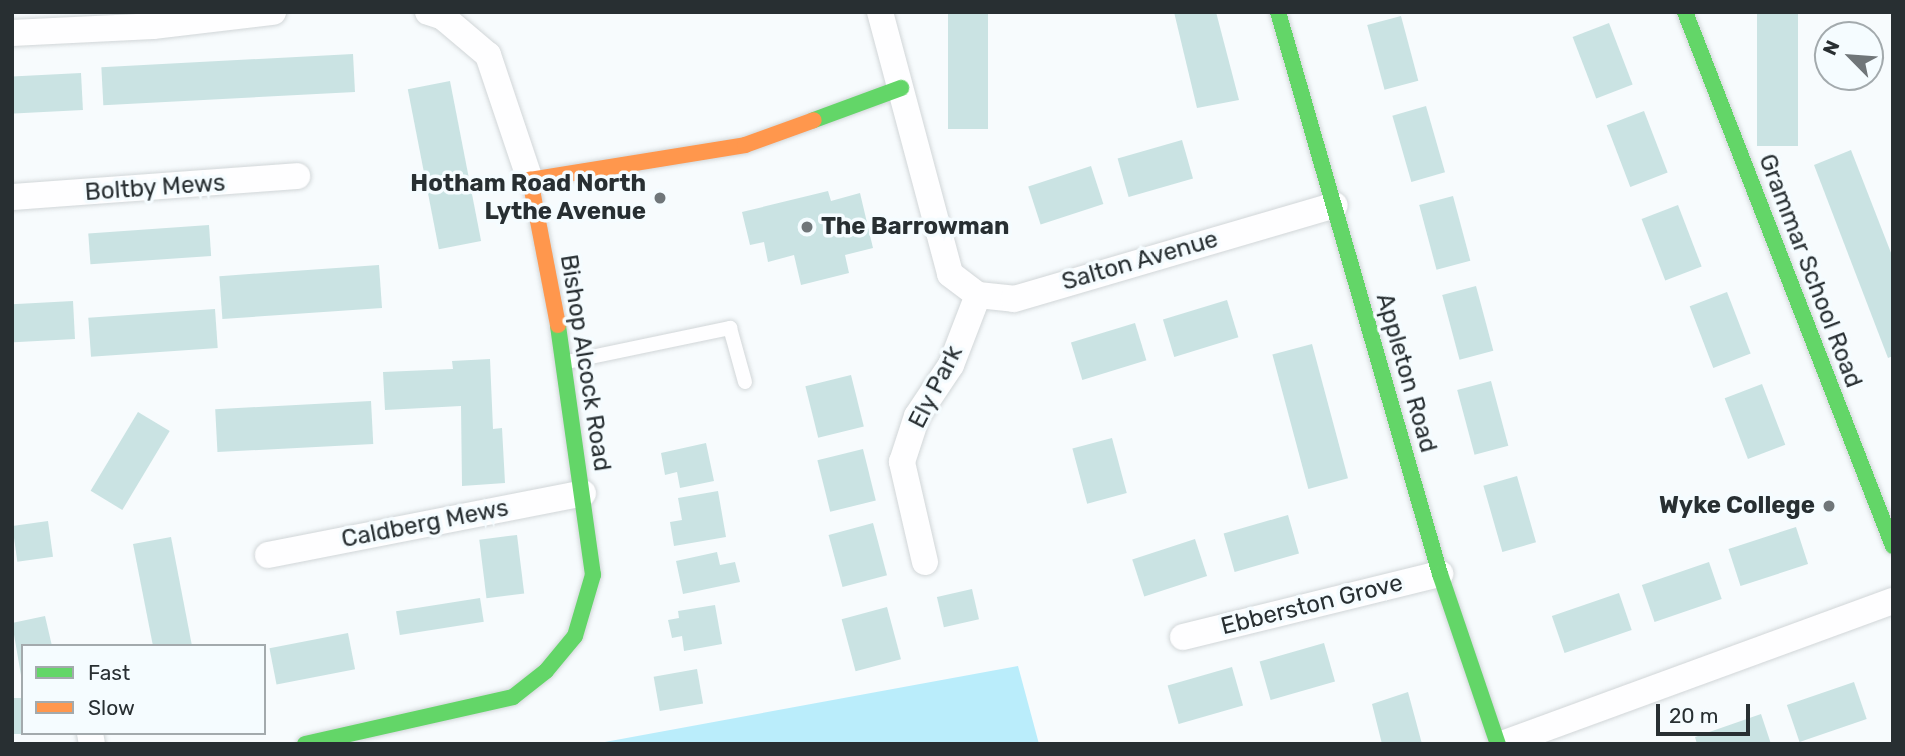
<!DOCTYPE html>
<html>
<head>
<meta charset="utf-8">
<style>
  body { margin:0 }
  #map { position:relative; width:1905px; height:756px; overflow:hidden; background:#f7fbfd; font-family:Rubik,sans-serif }
  div>[style] { position:absolute }
  [style*='--x'] { left:calc(var(--x)*1px); top:calc(var(--y)*1px); width:calc(var(--w)*1px); rotate:calc(var(--a)*1deg) }
  .green>* { inset:0; background:#baedfb }
  .building>* { inset:0; background:#cae3e3; transform-origin:0 0 }
  .roads { filter:drop-shadow(0 0 2px #d1d6d8) drop-shadow(0 0 2px #d1d6d8) }
  .lane>* { height:14px; margin:-7px; padding:0 7px; transform-origin:7px; border-radius:7px; background:#fefeff }
  .street>* { height:26px; margin:-13px; padding:0 13px; transform-origin:13px; border-radius:13px; background:#fefeff }
  .fast>* { height:16px; margin:-8px; padding:0 8px; transform-origin:8px; border-radius:8px; background:#63d668 }
  .slow>* { height:16px; margin:-8px; padding:0 8px; transform-origin:8px; border-radius:8px; background:#ff974d }
  .dots>* { width:19px; height:19px; translate:-50% -50%; box-sizing:border-box; border:4px solid #f5fcff; border-radius:50% }
  span { translate:-50% -50%; white-space:nowrap; text-align:center; line-height:1.15; -webkit-text-stroke:7px #f5fcff; paint-order:stroke }
  .poi-label { font-size:24px; color:#282f32; font-weight:700 }
  .right { translate:-100% -50%; text-align:right }
  .left { translate:0 -50%; text-align:left }
  .street-label { font-size:24px; color:#282f32 }
  .frame { position:absolute; inset:0; border:14px solid #282f32; pointer-events:none }
  .legend { position:absolute; left:21px; top:644px; width:245px; height:91px; box-sizing:border-box; background:#f5fcff; border:2px solid #a3aaad; margin:0; padding:9px 12px; list-style:none; font-size:21px; color:#282f32 }
  .legend li { display:flex; align-items:center; gap:14px; height:35px }
  .legend b { width:35px; border:2px solid #a3aaad }
  .north { position:absolute; left:1814px; top:21px; width:70px; height:70px; box-sizing:border-box; background:#f5fcff; border:2px solid #a3aaad; border-radius:50%; rotate:295deg; font-size:19px; font-weight:700; line-height:28px; text-align:center; color:#282f32 }
  .north::after { content:''; display:block; margin:auto; width:24px; height:32px; background:#707679; clip-path:polygon(50% 0,100% 100%,50% 72%,0 100%) }
  .scale { position:absolute; left:1656px; top:704px; width:94px; height:32px; box-sizing:border-box; border:4px solid #282f32; border-top:0; padding-left:9px; font-size:21px; line-height:24px; white-space:nowrap; color:#282f32; -webkit-text-stroke:5px #f5fcff; paint-order:stroke }
</style>
</head>
<body>
<div id="map">
  <div class="green">
    <i style="clip-path:polygon(1018px 666px,1039px 744px,594px 744px)"></i>
  </div>
  <div class="building">
    <i style="left:948px;top:12px;width:40px;height:117px"></i>
    <i style="clip-path:polygon(1174px 12px,1216px 12px,1239px 100px,1197px 108px)"></i>
    <i style="left:1757px;top:12px;width:41px;height:134px"></i>
    <i style="left:1401px;top:16px;width:67px;height:35px;rotate:75deg"></i>
    <i style="left:1609px;top:23px;width:66px;height:39px;rotate:69deg"></i>
    <i style="left:353px;top:54px;width:38px;height:252px;rotate:87deg"></i>
    <i style="left:81px;top:73px;width:37px;height:69px;rotate:87deg"></i>
    <i style="left:450px;top:81px;width:163px;height:43px;rotate:79deg"></i>
    <i style="left:1426px;top:106px;width:69px;height:35px;rotate:74deg"></i>
    <i style="left:1644px;top:111px;width:66px;height:40px;rotate:69deg"></i>
    <i style="left:1182px;top:140px;width:40px;height:67px;rotate:74deg"></i>
    <i style="clip-path:polygon(1851px 150px,1893px 258px,1893px 356px,1888px 358px,1814px 165px)"></i>
    <i style="left:1091px;top:166px;width:40px;height:66px;rotate:72deg"></i>
    <i style="clip-path:polygon(828px 191px,831px 201px,860px 193px,873px 248px,845px 255px,849px 273px,801px 285px,794px 255px,768px 262px,764px 242px,750px 245px,742px 212px)"></i>
    <i style="left:1453px;top:196px;width:67px;height:35px;rotate:75deg"></i>
    <i style="left:1678px;top:205px;width:66px;height:39px;rotate:69deg"></i>
    <i style="left:209px;top:225px;width:31px;height:121px;rotate:86deg"></i>
    <i style="left:379px;top:265px;width:43px;height:160px;rotate:86deg"></i>
    <i style="left:1476px;top:286px;width:67px;height:35px;rotate:75deg"></i>
    <i style="left:1727px;top:292px;width:66px;height:40px;rotate:69deg"></i>
    <i style="left:1227px;top:300px;width:39px;height:67px;rotate:73deg"></i>
    <i style="left:73px;top:301px;width:38px;height:61px;rotate:87deg"></i>
    <i style="left:215px;top:309px;width:39px;height:127px;rotate:86deg"></i>
    <i style="left:1135px;top:323px;width:39px;height:67px;rotate:73deg"></i>
    <i style="left:1312px;top:344px;width:139px;height:41px;rotate:75deg"></i>
    <i style="clip-path:polygon(490px 359px,493px 429px,502px 428px,505px 483px,462px 486px,461px 406px,385px 410px,383px 372px,453px 369px,452px 361px)"></i>
    <i style="left:851px;top:375px;width:53px;height:47px;rotate:76deg"></i>
    <i style="left:1491px;top:381px;width:67px;height:35px;rotate:75deg"></i>
    <i style="left:1762px;top:384px;width:65px;height:40px;rotate:69deg"></i>
    <i style="left:371px;top:401px;width:43px;height:156px;rotate:87deg"></i>
    <i style="left:138px;top:412px;width:37px;height:92px;rotate:31deg"></i>
    <i style="left:1112px;top:438px;width:57px;height:41px;rotate:75deg"></i>
    <i style="clip-path:polygon(706px 443px,714px 481px,680px 488px,677px 472px,665px 475px,661px 453px)"></i>
    <i style="left:863px;top:449px;width:53px;height:47px;rotate:76deg"></i>
    <i style="left:1517px;top:476px;width:69px;height:35px;rotate:74deg"></i>
    <i style="clip-path:polygon(718px 491px,726px 537px,674px 546px,670px 522px,682px 520px,678px 498px)"></i>
    <i style="left:1288px;top:515px;width:40px;height:67px;rotate:74deg"></i>
    <i style="left:48px;top:521px;width:36px;height:36px;rotate:82deg"></i>
    <i style="left:873px;top:523px;width:54px;height:46px;rotate:75deg"></i>
    <i style="left:1796px;top:527px;width:39px;height:71px;rotate:72deg"></i>
    <i style="left:517px;top:535px;width:59px;height:38px;rotate:83deg"></i>
    <i style="clip-path:polygon(171px 537px,182px 594px,192px 646px,153px 646px,133px 544px)"></i>
    <i style="left:1195px;top:539px;width:39px;height:66px;rotate:72deg"></i>
    <i style="clip-path:polygon(717px 552px,720px 565px,735px 562px,740px 582px,683px 594px,676px 561px)"></i>
    <i style="left:1709px;top:562px;width:39px;height:71px;rotate:71deg"></i>
    <i style="left:972px;top:589px;width:31px;height:36px;rotate:77deg"></i>
    <i style="left:1619px;top:593px;width:39px;height:71px;rotate:71deg"></i>
    <i style="left:480px;top:598px;width:24px;height:85px;rotate:81deg"></i>
    <i style="clip-path:polygon(715px 605px,722px 644px,684px 651px,682px 636px,672px 638px,668px 620px,679px 618px,678px 611px)"></i>
    <i style="left:887px;top:607px;width:54px;height:47px;rotate:75deg"></i>
    <i style="clip-path:polygon(45px 616px,52px 646px,23px 646px,22px 681px,12px 623px)"></i>
    <i style="left:348px;top:633px;width:37px;height:80px;rotate:79deg"></i>
    <i style="left:1324px;top:643px;width:40px;height:67px;rotate:74deg"></i>
    <i style="left:1232px;top:667px;width:40px;height:67px;rotate:74deg"></i>
    <i style="left:697px;top:669px;width:35px;height:44px;rotate:80deg"></i>
    <i style="left:1854px;top:682px;width:39px;height:71px;rotate:71deg"></i>
    <i style="clip-path:polygon(1408px 692px,1422px 744px,1382px 744px,1372px 704px)"></i>
    <i style="left:23px;top:698px;width:36px;height:11px;rotate:90deg"></i>
    <i style="clip-path:polygon(1761px 714px,1771px 744px,1697px 744px,1695px 737px)"></i>
  </div>
  <div class="roads">
    <div class="lane">
      <i style="--x:567;--y:362;--w:167;--a:-11.8"></i>
      <i style="--x:730;--y:328;--w:56;--a:74.5"></i>
    </div>
    <div class="street">
      <i style="--x:428;--y:12;--w:16;--a:18"></i>
      <i style="--x:443;--y:17;--w:59;--a:40.2"></i>
      <i style="--x:488;--y:55;--w:132;--a:71.4"></i>
      <i style="--x:880;--y:12;--w:271;--a:75"></i>
      <i style="--x:950;--y:274;--w:35;--a:37"></i>
      <i style="--x:978;--y:295;--w:36;--a:6"></i>
      <i style="--x:1014;--y:299;--w:334;--a:-16.3"></i>
      <i style="--x:12;--y:33;--w:141;--a:-2.8"></i>
      <i style="--x:153;--y:26;--w:121;--a:-6.7"></i>
      <i style="--x:12;--y:197;--w:286;--a:-4.2"></i>
      <i style="--x:268;--y:555;--w:321;--a:-11.1"></i>
      <i style="--x:925;--y:562;--w:103;--a:-103"></i>
      <i style="--x:902;--y:462;--w:48;--a:-71.9"></i>
      <i style="--x:917;--y:416;--w:61;--a:-56.3"></i>
      <i style="--x:951;--y:365;--w:75;--a:-68.9"></i>
      <i style="--x:1183;--y:637;--w:265;--a:-13.8"></i>
      <i style="--x:90;--y:733;--w:11;--a:80"></i>
      <i style="--x:1502;--y:744;--w:416;--a:-20.1"></i>
    </div>
    <div class="fast">
      <i style="--x:1278;--y:12;--w:585;--a:73.92"></i>
      <i style="--x:1440;--y:574;--w:180;--a:71.2"></i>
      <i style="--x:1685;--y:12;--w:573;--a:68.72"></i>
      <i style="--x:814;--y:120;--w:93;--a:-20.2"></i>
      <i style="--x:305;--y:744;--w:213;--a:-12.7"></i>
      <i style="--x:513;--y:697;--w:42;--a:-38.2"></i>
      <i style="--x:546;--y:671;--w:45;--a:-50.4"></i>
      <i style="--x:575;--y:636;--w:64;--a:-73.6"></i>
      <i style="--x:593;--y:575;--w:252;--a:-98"></i>
    </div>
    <div class="slow">
      <i style="--x:558;--y:325;--w:148;--a:-100.9"></i>
      <i style="--x:530;--y:180;--w:218;--a:-9.2"></i>
      <i style="--x:745;--y:145;--w:73;--a:-19.9"></i>
    </div>
  </div>
  <div class="dots">
    <i style="left:660px;top:198px;background:#707679"></i>
    <i style="left:807px;top:227px;background:#707679"></i>
    <i style="left:1829px;top:506px;background:#707679"></i>
  </div>
  <div class="poi-label">
    <span class="right" style="left:646px;top:198px">Hotham Road North<br>Lythe Avenue</span>
    <span class="left" style="left:821px;top:227px">The Barrowman</span>
    <span class="right" style="left:1815px;top:506px">Wyke College</span>
  </div>
  <div class="street-label">
    <span style="left:155px;top:188px;rotate:-4deg">Boltby Mews</span>
    <span style="left:1140px;top:261px;rotate:-16deg">Salton Avenue</span>
    <span style="left:1810px;top:271px;rotate:69deg">Grammar School Road</span>
    <span style="left:585px;top:363px;rotate:81deg">Bishop Alcock Road</span>
    <span style="left:1406px;top:373px;rotate:74deg">Appleton Road</span>
    <span style="left:936px;top:387px;rotate:-63deg">Ely Park</span>
    <span style="left:425px;top:524px;rotate:-11deg">Caldberg Mews</span>
    <span style="left:1312px;top:605px;rotate:-14deg">Ebberston Grove</span>
  </div>
  <div class="frame"></div>
  <ul class="legend">
  <li><b style="height:9px;background:#63d668"></b>Fast</li>
  <li><b style="height:9px;background:#ff974d"></b>Slow</li>
  </ul>
  <div class="north">N</div>
  <div class="scale">20 m</div>
</div>
</body>
</html>
